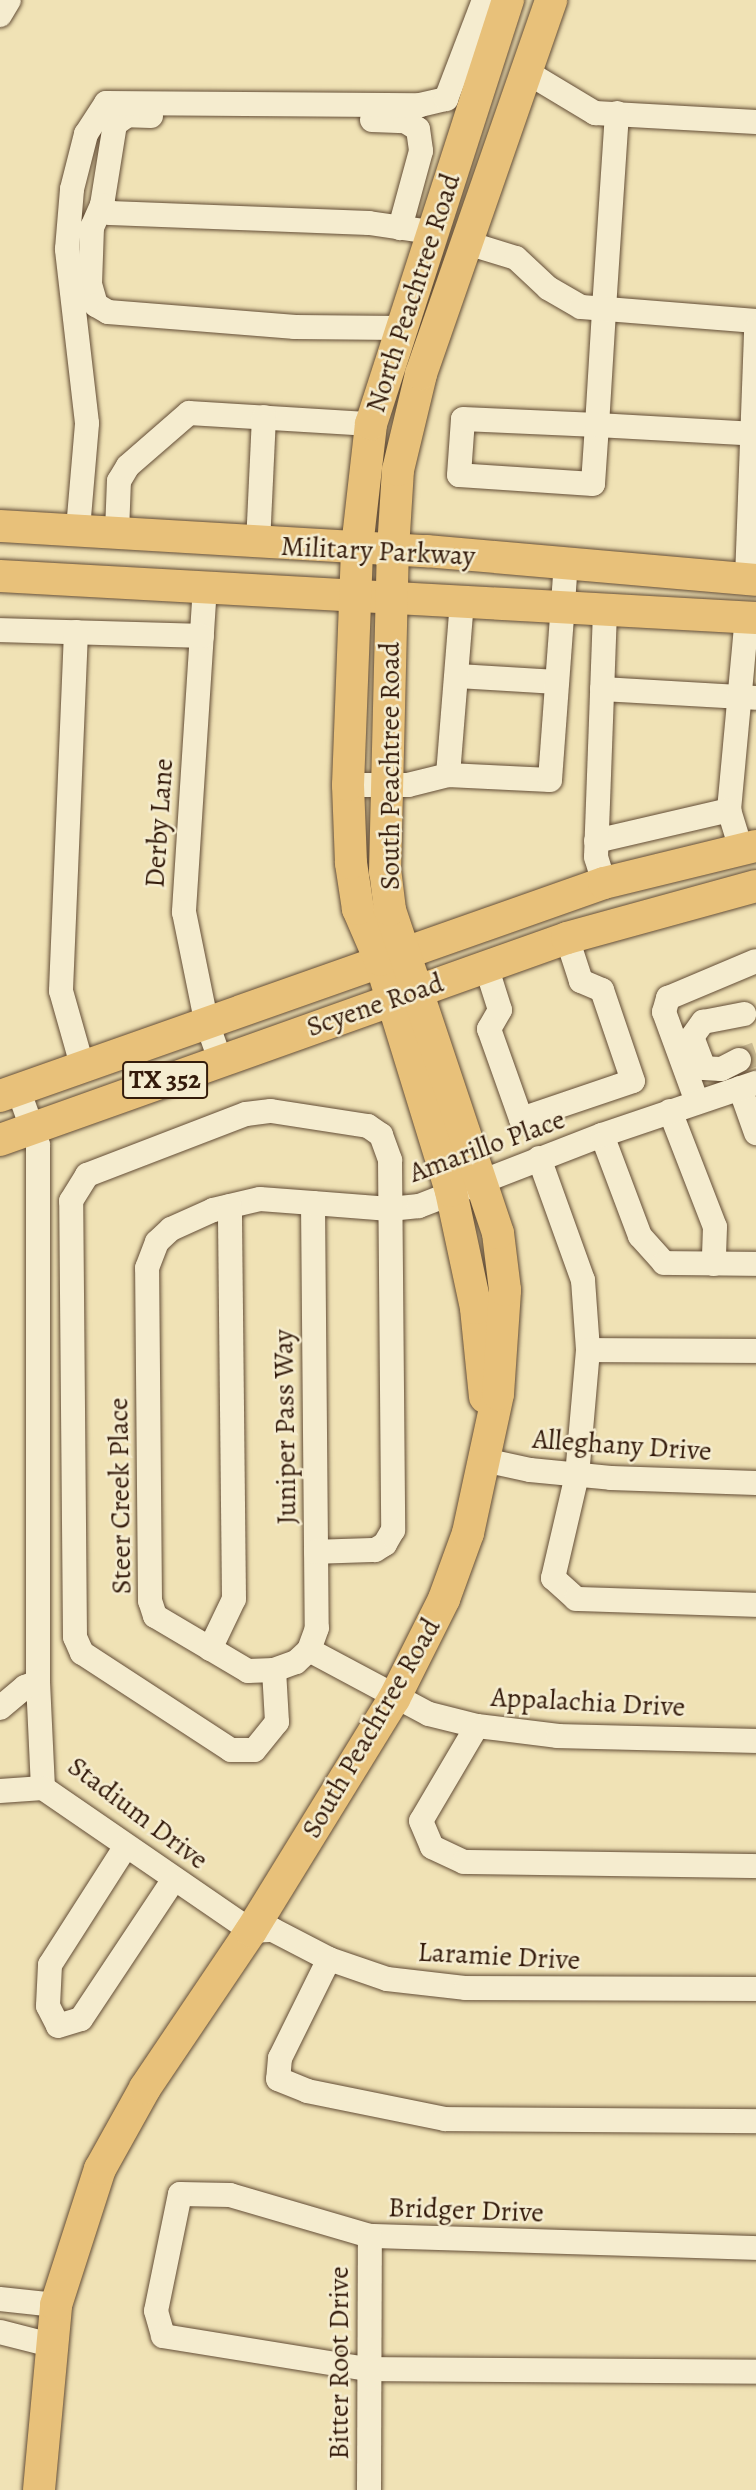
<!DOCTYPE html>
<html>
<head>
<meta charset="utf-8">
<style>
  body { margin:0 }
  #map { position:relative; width:756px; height:2490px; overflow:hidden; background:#f0e2b5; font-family:Alegreya,serif }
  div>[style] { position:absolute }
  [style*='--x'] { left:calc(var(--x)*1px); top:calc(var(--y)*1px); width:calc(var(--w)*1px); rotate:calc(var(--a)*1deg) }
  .minor-tunnel>* { height:24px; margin-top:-12px; transform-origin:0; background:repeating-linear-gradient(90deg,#caba93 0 24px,transparent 0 36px) }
  .roads { filter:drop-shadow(0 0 2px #634d36) drop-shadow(0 0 2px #634d36) }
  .minor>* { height:24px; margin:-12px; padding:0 12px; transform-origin:12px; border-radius:12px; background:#f5eccf }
  .major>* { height:32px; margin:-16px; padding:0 16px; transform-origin:16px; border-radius:16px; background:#e8c17a }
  span { translate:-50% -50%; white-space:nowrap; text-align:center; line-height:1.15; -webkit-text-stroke:5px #f5eccf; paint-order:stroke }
  .shield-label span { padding:2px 5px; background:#f5eccf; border:2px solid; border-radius:5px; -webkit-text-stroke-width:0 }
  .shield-label { font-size:26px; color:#341b0b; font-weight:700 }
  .street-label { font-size:28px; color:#341b0b }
</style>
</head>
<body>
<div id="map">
  <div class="minor-tunnel">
    <i style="--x:739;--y:1060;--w:18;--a:-19"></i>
  </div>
  <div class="roads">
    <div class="minor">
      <i style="--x:0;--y:15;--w:17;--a:-59"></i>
      <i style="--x:525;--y:71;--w:82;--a:31"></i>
      <i style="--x:595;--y:113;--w:161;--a:3.2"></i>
      <i style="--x:617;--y:113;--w:198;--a:93.8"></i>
      <i style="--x:604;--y:311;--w:114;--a:93.5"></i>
      <i style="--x:597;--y:425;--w:59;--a:93.9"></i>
      <i style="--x:593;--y:484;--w:134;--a:-176.2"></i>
      <i style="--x:459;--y:475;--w:56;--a:-85.9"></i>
      <i style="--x:463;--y:419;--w:134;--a:2.6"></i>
      <i style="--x:597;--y:425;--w:159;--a:3.2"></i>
      <i style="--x:151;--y:116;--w:23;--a:-178"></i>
      <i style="--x:128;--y:115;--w:16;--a:145"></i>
      <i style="--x:115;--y:124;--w:82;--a:99.1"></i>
      <i style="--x:102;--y:205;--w:11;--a:45"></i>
      <i style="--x:110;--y:213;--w:259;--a:2.2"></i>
      <i style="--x:369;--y:223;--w:63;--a:8.3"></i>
      <i style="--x:372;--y:120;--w:33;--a:2"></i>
      <i style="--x:405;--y:121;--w:15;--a:32"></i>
      <i style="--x:418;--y:129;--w:22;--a:82"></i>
      <i style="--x:421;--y:151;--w:80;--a:105.3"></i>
      <i style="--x:102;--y:205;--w:24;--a:114"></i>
      <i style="--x:92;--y:227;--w:57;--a:92"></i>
      <i style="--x:90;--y:284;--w:22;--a:74"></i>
      <i style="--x:96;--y:305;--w:14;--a:30"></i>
      <i style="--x:108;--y:312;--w:188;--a:4.6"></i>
      <i style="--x:295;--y:327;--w:105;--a:0.5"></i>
      <i style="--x:464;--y:242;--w:54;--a:17.1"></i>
      <i style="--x:516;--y:258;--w:44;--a:43.2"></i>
      <i style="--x:548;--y:288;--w:38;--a:30"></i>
      <i style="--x:581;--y:307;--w:176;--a:4.6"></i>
      <i style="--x:78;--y:529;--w:106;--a:-85.1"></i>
      <i style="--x:87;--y:423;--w:175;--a:-96.6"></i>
      <i style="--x:67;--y:249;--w:60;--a:-85.2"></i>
      <i style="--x:72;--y:189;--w:57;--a:-75.7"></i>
      <i style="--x:86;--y:134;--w:37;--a:-57"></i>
      <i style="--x:106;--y:103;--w:314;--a:0.4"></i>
      <i style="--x:420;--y:105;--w:27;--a:-13"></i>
      <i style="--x:446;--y:99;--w:106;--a:-69"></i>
      <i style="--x:117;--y:532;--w:51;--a:-87.8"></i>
      <i style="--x:119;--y:481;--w:17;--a:-59"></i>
      <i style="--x:128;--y:466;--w:81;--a:-41"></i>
      <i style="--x:189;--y:413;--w:182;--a:3.5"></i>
      <i style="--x:258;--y:544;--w:127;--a:-87.3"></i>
      <i style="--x:747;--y:579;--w:250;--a:-87.9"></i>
      <i style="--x:205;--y:586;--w:327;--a:93.7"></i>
      <i style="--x:184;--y:912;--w:110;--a:78.5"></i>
      <i style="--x:206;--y:1020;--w:42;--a:70.7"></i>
      <i style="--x:0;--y:630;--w:202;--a:1.7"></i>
      <i style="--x:76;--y:632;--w:359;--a:92.4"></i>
      <i style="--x:61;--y:991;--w:77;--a:74.2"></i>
      <i style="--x:458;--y:676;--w:99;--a:3.5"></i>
      <i style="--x:602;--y:689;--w:154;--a:3.3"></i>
      <i style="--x:448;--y:775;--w:176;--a:-85.4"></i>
      <i style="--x:348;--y:785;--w:60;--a:0"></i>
      <i style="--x:408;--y:785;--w:41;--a:-14"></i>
      <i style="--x:448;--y:775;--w:102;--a:2.8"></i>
      <i style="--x:550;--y:780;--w:217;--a:-85.8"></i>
      <i style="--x:729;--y:810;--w:194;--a:-84.7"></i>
      <i style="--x:596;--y:841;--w:137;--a:-13.1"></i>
      <i style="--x:729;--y:810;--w:41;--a:72.9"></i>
      <i style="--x:604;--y:883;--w:27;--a:-107"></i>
      <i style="--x:596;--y:857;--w:250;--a:-87.9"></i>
      <i style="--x:486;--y:966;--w:46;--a:72.3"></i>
      <i style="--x:500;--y:1010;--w:22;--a:120"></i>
      <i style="--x:489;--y:1029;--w:96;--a:70.4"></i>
      <i style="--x:521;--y:1119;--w:118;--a:-18.7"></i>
      <i style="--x:633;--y:1081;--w:96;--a:-108.8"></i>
      <i style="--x:602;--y:990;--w:23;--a:-157"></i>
      <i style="--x:581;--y:981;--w:45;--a:-108"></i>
      <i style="--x:739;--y:1060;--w:20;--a:153"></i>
      <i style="--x:721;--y:1069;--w:17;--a:-177"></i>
      <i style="--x:704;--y:1068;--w:33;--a:-111"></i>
      <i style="--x:692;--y:1037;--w:19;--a:-54"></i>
      <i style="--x:703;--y:1022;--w:42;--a:-11"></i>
      <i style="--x:740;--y:1088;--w:48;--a:70.4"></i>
      <i style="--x:18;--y:1089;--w:59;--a:70.3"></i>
      <i style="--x:38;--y:1145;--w:537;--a:90"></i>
      <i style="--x:38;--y:1682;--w:106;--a:87.3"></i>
      <i style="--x:43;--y:1788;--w:252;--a:34.5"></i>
      <i style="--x:251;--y:1931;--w:22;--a:-3"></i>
      <i style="--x:273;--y:1930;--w:63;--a:27.4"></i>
      <i style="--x:329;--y:1959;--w:61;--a:19"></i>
      <i style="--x:387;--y:1979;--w:80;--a:6.5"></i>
      <i style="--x:466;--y:1988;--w:290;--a:0.2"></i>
      <i style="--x:697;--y:1102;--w:96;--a:-110.1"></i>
      <i style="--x:664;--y:1012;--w:15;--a:-74"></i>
      <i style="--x:668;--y:998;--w:95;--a:-22.8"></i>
      <i style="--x:670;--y:1111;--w:124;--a:68.8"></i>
      <i style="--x:715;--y:1227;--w:37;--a:92"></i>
      <i style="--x:602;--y:1135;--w:108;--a:69.4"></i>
      <i style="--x:640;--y:1236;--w:36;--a:48"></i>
      <i style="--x:664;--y:1263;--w:92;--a:0.6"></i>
      <i style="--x:539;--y:1158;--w:130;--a:70.2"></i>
      <i style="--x:583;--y:1280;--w:70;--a:85.9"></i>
      <i style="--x:313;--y:1203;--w:425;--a:89.5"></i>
      <i style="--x:317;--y:1628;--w:23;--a:110"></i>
      <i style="--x:309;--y:1650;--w:18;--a:137"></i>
      <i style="--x:296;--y:1662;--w:23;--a:160"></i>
      <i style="--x:274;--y:1670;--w:26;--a:178"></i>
      <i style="--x:248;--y:1671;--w:108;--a:-149.4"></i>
      <i style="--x:155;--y:1616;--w:16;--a:-108"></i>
      <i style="--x:150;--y:1601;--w:333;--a:-90.5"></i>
      <i style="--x:147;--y:1268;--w:28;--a:-69"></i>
      <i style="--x:157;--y:1242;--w:19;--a:-43"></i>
      <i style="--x:171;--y:1229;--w:46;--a:-24.3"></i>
      <i style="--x:213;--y:1210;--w:48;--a:-13.2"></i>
      <i style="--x:260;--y:1199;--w:53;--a:4.3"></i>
      <i style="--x:313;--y:1203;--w:77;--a:4.5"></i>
      <i style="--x:390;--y:1209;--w:29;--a:-6"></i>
      <i style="--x:419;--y:1206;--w:196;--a:-21.2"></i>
      <i style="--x:602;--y:1135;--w:163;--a:-18.7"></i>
      <i style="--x:756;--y:1351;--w:168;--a:-179.7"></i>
      <i style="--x:588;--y:1350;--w:125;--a:95"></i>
      <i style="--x:577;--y:1475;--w:106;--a:103.1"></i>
      <i style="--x:553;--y:1578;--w:31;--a:42"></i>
      <i style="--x:576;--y:1599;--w:180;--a:1.9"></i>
      <i style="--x:484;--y:1460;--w:47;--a:12.3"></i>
      <i style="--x:530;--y:1470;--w:81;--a:5.6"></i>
      <i style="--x:611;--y:1478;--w:145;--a:2"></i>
      <i style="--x:210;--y:1649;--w:55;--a:-64.4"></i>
      <i style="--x:234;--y:1599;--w:393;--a:-90.6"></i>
      <i style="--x:309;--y:1650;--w:136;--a:28.1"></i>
      <i style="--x:429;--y:1714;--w:49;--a:14"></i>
      <i style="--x:477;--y:1726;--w:82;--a:7"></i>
      <i style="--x:558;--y:1736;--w:198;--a:1.4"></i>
      <i style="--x:274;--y:1670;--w:52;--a:86.7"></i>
      <i style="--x:277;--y:1722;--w:36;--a:129"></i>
      <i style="--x:254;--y:1750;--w:23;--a:180"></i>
      <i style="--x:231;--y:1750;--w:178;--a:-146.9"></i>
      <i style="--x:82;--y:1653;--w:17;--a:-114"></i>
      <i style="--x:75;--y:1637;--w:436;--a:-90.5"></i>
      <i style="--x:71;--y:1201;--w:31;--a:-58"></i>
      <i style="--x:87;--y:1175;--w:170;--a:-21"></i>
      <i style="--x:246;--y:1114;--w:25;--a:-7"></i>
      <i style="--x:271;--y:1111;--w:98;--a:8.8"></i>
      <i style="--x:368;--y:1126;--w:16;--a:35"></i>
      <i style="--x:381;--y:1135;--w:27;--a:70"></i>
      <i style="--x:390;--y:1160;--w:370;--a:89.5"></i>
      <i style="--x:393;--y:1530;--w:16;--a:120"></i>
      <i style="--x:385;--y:1544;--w:12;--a:149"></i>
      <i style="--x:375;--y:1550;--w:59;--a:178.1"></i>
      <i style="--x:0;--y:1708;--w:33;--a:-40"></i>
      <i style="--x:25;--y:1687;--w:14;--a:-21"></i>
      <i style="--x:477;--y:1726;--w:110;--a:120.5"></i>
      <i style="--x:421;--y:1821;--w:28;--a:67"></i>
      <i style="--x:432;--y:1847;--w:35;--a:25"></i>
      <i style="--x:464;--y:1862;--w:292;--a:0.8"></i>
      <i style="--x:0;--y:1791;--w:43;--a:-4"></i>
      <i style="--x:126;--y:1846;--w:141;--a:122.6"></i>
      <i style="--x:50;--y:1965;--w:41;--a:92.8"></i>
      <i style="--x:48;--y:2006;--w:22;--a:63"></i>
      <i style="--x:58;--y:2026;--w:24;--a:-17"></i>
      <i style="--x:81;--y:2019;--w:168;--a:-56.4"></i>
      <i style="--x:329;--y:1959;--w:110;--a:116.3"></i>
      <i style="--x:280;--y:2058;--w:21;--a:95"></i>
      <i style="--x:278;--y:2079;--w:31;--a:22"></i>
      <i style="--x:307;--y:2091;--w:141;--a:11.5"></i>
      <i style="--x:445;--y:2119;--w:311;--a:0.4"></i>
      <i style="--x:756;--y:2248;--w:386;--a:-178.2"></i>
      <i style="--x:370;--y:2236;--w:146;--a:-163.7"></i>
      <i style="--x:230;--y:2195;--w:50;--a:-178.9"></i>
      <i style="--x:180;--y:2194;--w:119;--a:101.6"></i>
      <i style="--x:156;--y:2311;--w:26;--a:74"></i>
      <i style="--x:163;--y:2336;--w:207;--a:9.2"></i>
      <i style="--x:367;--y:2369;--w:389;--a:0.4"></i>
      <i style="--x:0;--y:2299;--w:56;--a:6.1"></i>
      <i style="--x:0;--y:2332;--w:53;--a:14.3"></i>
      <i style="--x:369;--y:2490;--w:254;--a:-89.8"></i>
    </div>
    <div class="major">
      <i style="--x:0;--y:526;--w:427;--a:3.4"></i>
      <i style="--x:426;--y:551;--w:331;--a:5"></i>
      <i style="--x:0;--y:576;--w:757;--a:3.18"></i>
      <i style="--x:0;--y:1096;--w:640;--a:-19.43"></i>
      <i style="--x:604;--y:883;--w:156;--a:-13.7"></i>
      <i style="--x:0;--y:1140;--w:602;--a:-19.61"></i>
      <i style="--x:567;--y:938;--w:196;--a:-15.4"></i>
      <i style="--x:485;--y:1397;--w:89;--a:-95.8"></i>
      <i style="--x:476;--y:1308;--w:120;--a:-102.1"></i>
      <i style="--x:451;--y:1191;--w:242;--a:-107.1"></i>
      <i style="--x:380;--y:960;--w:56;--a:-113.3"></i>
      <i style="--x:358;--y:909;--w:47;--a:-98.7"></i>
      <i style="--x:351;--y:863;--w:78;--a:-92.2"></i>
      <i style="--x:348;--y:785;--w:238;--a:-87.8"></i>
      <i style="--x:357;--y:547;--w:124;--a:-83.5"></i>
      <i style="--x:371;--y:424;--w:446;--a:-72.1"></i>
      <i style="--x:39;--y:2490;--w:186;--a:-84.7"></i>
      <i style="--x:56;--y:2305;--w:143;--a:-72.1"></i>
      <i style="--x:100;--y:2169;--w:93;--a:-60.9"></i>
      <i style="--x:145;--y:2088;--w:189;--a:-56"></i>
      <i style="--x:251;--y:1931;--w:273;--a:-58.4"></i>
      <i style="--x:394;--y:1699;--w:112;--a:-63.4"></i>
      <i style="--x:444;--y:1599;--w:70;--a:-70"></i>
      <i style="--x:468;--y:1533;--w:142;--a:-77.8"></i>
      <i style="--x:498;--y:1394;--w:104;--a:-86.1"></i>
      <i style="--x:505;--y:1290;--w:57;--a:-97"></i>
      <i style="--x:498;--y:1233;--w:341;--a:-108.5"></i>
      <i style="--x:390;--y:910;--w:38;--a:-97"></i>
      <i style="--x:385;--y:872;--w:323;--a:-88.6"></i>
      <i style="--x:393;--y:549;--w:79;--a:-86.4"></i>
      <i style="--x:398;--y:470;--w:99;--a:-76.5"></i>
      <i style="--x:421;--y:374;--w:396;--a:-70.8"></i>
    </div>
  </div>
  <div class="shield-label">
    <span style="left:165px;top:1080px">TX 352</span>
  </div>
  <div class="street-label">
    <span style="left:413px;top:293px;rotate:-72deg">North Peachtree Road</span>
    <span style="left:378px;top:551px;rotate:3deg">Military Parkway</span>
    <span style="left:390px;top:766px;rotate:-90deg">South Peachtree Road</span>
    <span style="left:159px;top:823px;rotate:-86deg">Derby Lane</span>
    <span style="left:375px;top:1005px;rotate:-19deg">Scyene Road</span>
    <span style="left:487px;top:1146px;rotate:-20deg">Amarillo Place</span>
    <span style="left:285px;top:1427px;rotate:-91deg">Juniper Pass Way</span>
    <span style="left:622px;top:1445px;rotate:4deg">Alleghany Drive</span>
    <span style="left:120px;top:1496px;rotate:-91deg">Steer Creek Place</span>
    <span style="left:588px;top:1702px;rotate:3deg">Appalachia Drive</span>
    <span style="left:371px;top:1728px;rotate:-60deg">South Peachtree Road</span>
    <span style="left:138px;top:1813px;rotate:37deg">Stadium Drive</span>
    <span style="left:499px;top:1956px;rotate:3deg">Laramie Drive</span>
    <span style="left:466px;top:2210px;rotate:2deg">Bridger Drive</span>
    <span style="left:339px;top:2363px;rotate:-90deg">Bitter Root Drive</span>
  </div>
</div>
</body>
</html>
